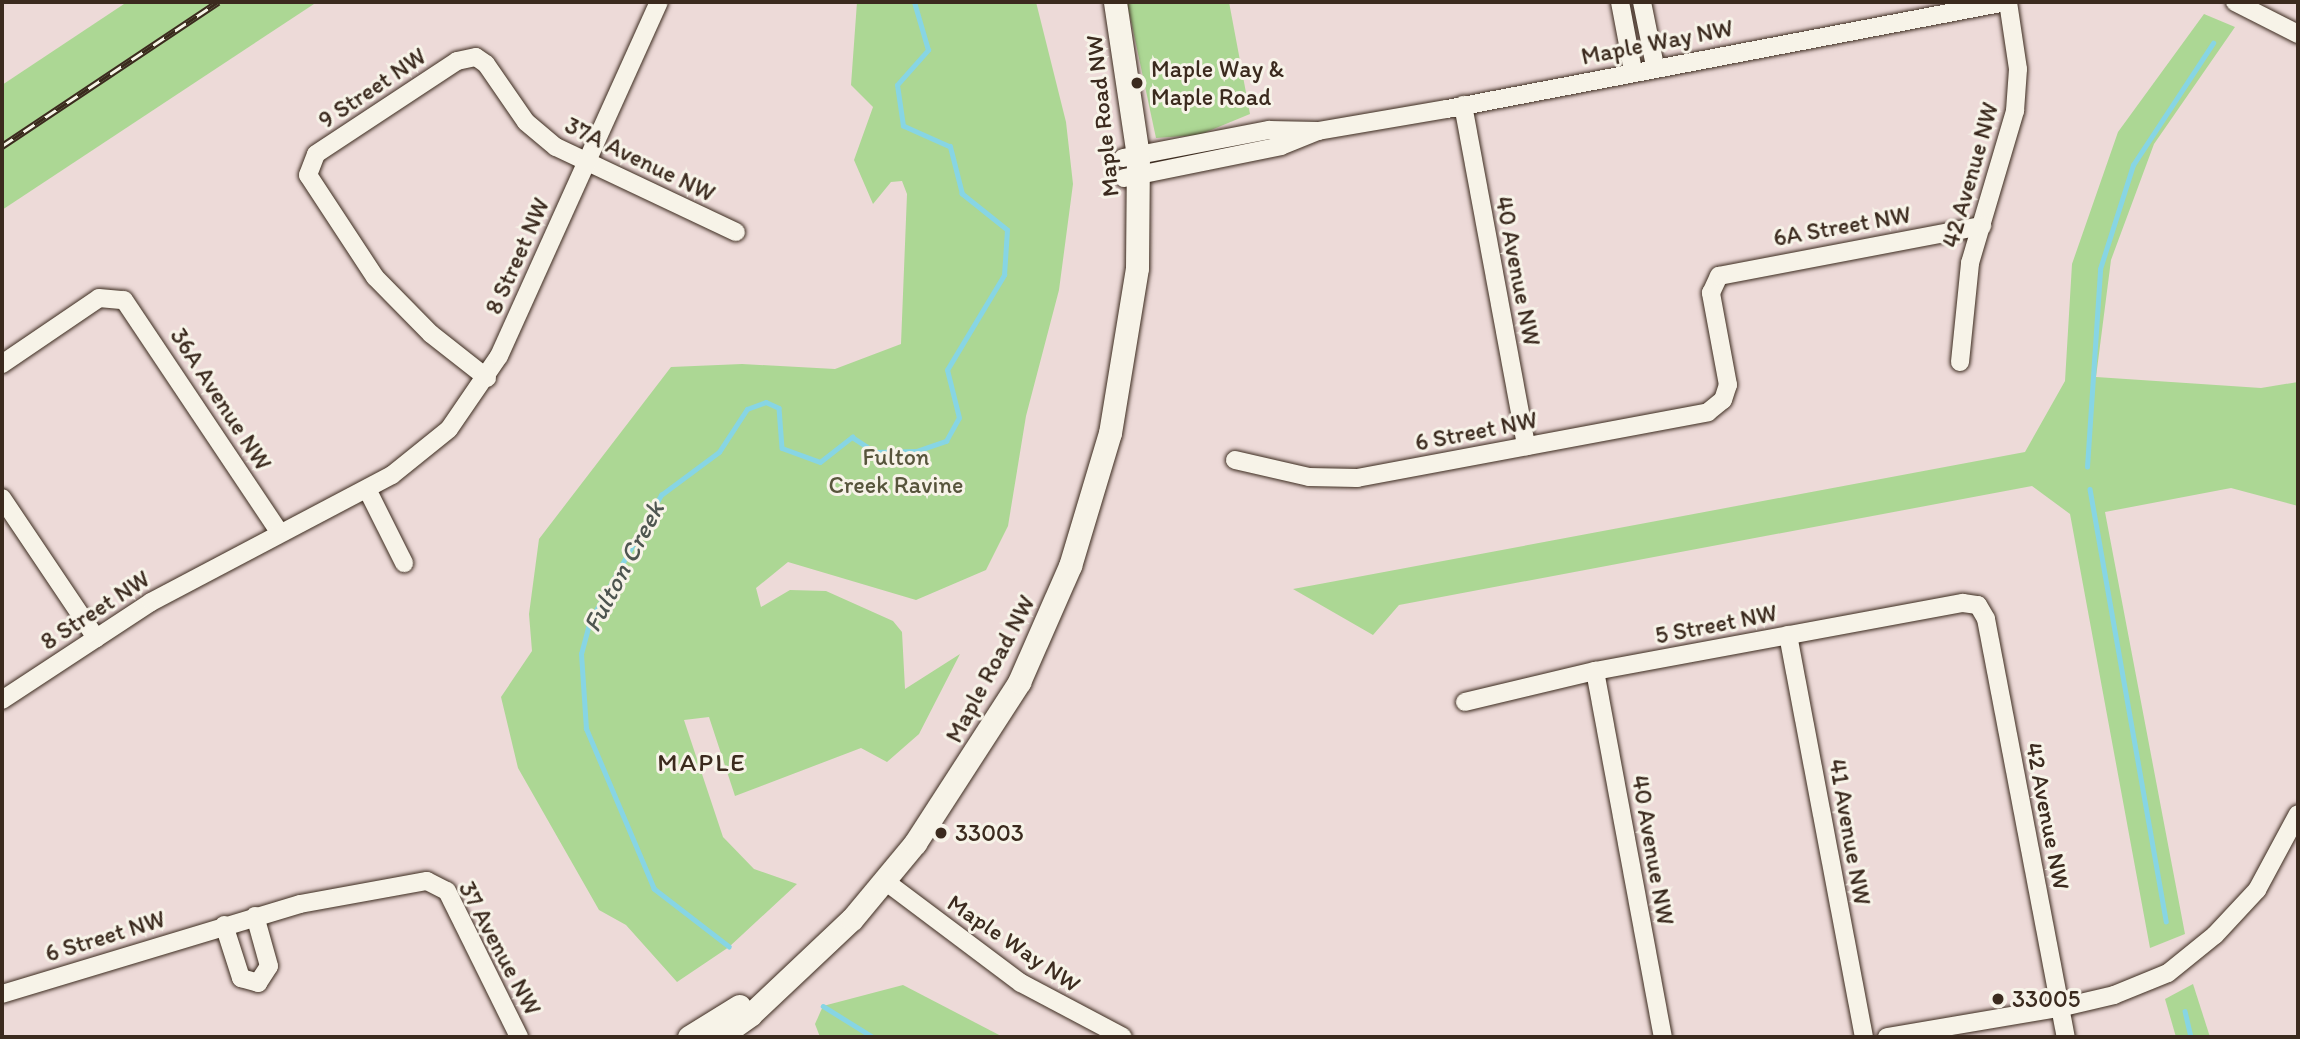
<!DOCTYPE html>
<html>
<head>
<meta charset="utf-8">
<style>
	body { margin:0 }
	#map { position:relative; width:2300px; height:1039px; overflow:hidden; background:#eddad8; font-family:Itim,sans-serif }
	div>[style] { position:absolute }
	.green>* { inset:0; background:#acd794 }
	.stream>* { height:4.5px; margin:-2.25px; padding:0 2.25px; transform-origin:2.25px; border-radius:2.25px; background:#87d5e4 }
	.roads { filter:drop-shadow(0 0 2px #3b2a1e) drop-shadow(0 0 2px #3b2a1e) }
	.minor>* { height:18px; margin:-9px; padding:0 9px; transform-origin:9px; border-radius:9px; background:#f7f3e8 }
	.tertiary>* { height:23px; margin:-11.5px; padding:0 11.5px; transform-origin:11.5px; border-radius:11.5px; background:#f7f3e8 }
	.rail>* { height:7px; margin-top:-3.5px; transform-origin:0; background:repeating-linear-gradient(90deg,#f7f3e8 0 13px,#3b2a1e 0 26px); box-sizing:border-box; border-block:2px solid #3b2a1e }
	.dots>* { width:19px; height:19px; translate:-50% -50%; box-sizing:border-box; border:4px solid #f7f3e8; border-radius:50% }
	span { translate:-50% -50%; white-space:nowrap; text-align:center; line-height:1.15; -webkit-text-stroke:6px #f7f3e8; paint-order:stroke }
	.street-label { font-size:24px; color:#3b2a1e }
	.poi-label { font-size:24px; color:#3b2a1e }
	.left { translate:0 -50%; text-align:left }
	.park-label { font-size:24px; color:#57553c }
	.water-label { font-size:26px; color:#4e5550; font-style:italic }
	.neighbourhood-label { font-size:26px; color:#3b2a1e; letter-spacing:2px }
	.frame { position:absolute; inset:0; border:4px solid #3b2a1e; pointer-events:none }
</style>
</head>
<body>
<div id="map">
	<div class="green">
		<div style="clip-path:polygon(127px 2px,317px 2px,2px 210px,2px 85px)"></div>
		<div style="clip-path:polygon(857px 2px,1036px 2px,1066px 122px,1073px 184px,1059px 290px,1026px 416px,1008px 526px,986px 570px,916px 600px,788px 562px,756px 588px,761px 607px,790px 590px,826px 591px,893px 621px,902px 632px,905px 689px,960px 654px,919px 734px,887px 762px,861px 748px,735px 796px,709px 717px,684px 720px,723px 837px,754px 869px,797px 884px,729px 947px,677px 982px,626px 925px,599px 910px,518px 768px,501px 697px,532px 651px,529px 614px,539px 539px,671px 367px,742px 364px,835px 369px,901px 344px,907px 194px,902px 181px,891px 182px,873px 204px,854px 160px,873px 107px,851px 85px)"></div>
		<div style="clip-path:polygon(1127px 2px,1229px 2px,1250px 114px,1199px 135px,1156px 138px)"></div>
		<div style="clip-path:polygon(2204px 14px,2235px 27px,2154px 144px,2111px 260px,2096px 377px,2261px 388px,2298px 382px,2298px 506px,2231px 488px,2105px 512px,2185px 934px,2150px 948px,2070px 514px,2032px 486px,1399px 605px,1373px 635px,1293px 589px,2025px 452px,2065px 381px,2072px 264px,2118px 132px)"></div>
		<div style="clip-path:polygon(2193px 984px,2210px 1037px,2176px 1037px,2165px 999px)"></div>
		<div style="clip-path:polygon(903px 985px,1003px 1037px,820px 1037px,815px 1024px,823px 1006px)"></div>
	</div>
	<div class="stream">
		<div style="left:2087px;top:467px;width:198px;rotate:-86.2deg"></div>
		<div style="left:2100px;top:269px;width:109px;rotate:-72.4deg"></div>
		<div style="left:2133px;top:165px;width:146px;rotate:-56.7deg"></div>
		<div style="left:2090px;top:489px;width:439px;rotate:80deg"></div>
		<div style="left:729px;top:947px;width:95px;rotate:-142.3deg"></div>
		<div style="left:654px;top:889px;width:174px;rotate:-113deg"></div>
		<div style="left:586px;top:729px;width:75px;rotate:-93.8deg"></div>
		<div style="left:581px;top:654px;width:34px;rotate:-75deg"></div>
		<div style="left:590px;top:621px;width:145px;rotate:-60.6deg"></div>
		<div style="left:661px;top:495px;width:72px;rotate:-36.6deg"></div>
		<div style="left:719px;top:452px;width:51px;rotate:-56.9deg"></div>
		<div style="left:747px;top:409px;width:20px;rotate:-20deg"></div>
		<div style="left:766px;top:402px;width:14px;rotate:25deg"></div>
		<div style="left:779px;top:408px;width:40px;rotate:85.7deg"></div>
		<div style="left:782px;top:448px;width:40px;rotate:20.2deg"></div>
		<div style="left:820px;top:462px;width:41px;rotate:-38deg"></div>
		<div style="left:852px;top:437px;width:27px;rotate:33deg"></div>
		<div style="left:875px;top:452px;width:42px;rotate:-1.4deg"></div>
		<div style="left:917px;top:451px;width:31px;rotate:-19deg"></div>
		<div style="left:946px;top:441px;width:26px;rotate:-61deg"></div>
		<div style="left:959px;top:418px;width:49px;rotate:-104deg"></div>
		<div style="left:947px;top:370px;width:111px;rotate:-59deg"></div>
		<div style="left:1004px;top:275px;width:45px;rotate:-86.2deg"></div>
		<div style="left:1007px;top:230px;width:58px;rotate:-141.3deg"></div>
		<div style="left:962px;top:194px;width:49px;rotate:-104.3deg"></div>
		<div style="left:950px;top:147px;width:51px;rotate:-155.9deg"></div>
		<div style="left:903px;top:126px;width:41px;rotate:-98.3deg"></div>
		<div style="left:897px;top:85px;width:47px;rotate:-48.5deg"></div>
		<div style="left:928px;top:50px;width:50px;rotate:-106.3deg"></div>
		<div style="left:823px;top:1006px;width:59px;rotate:31.8deg"></div>
		<div style="left:2185px;top:1011px;width:27px;rotate:77deg"></div>
	</div>
	<div class="roads">
		<div class="minor">
			<div style="left:1620px;top:2px;width:70px;rotate:79.3deg"></div>
			<div style="left:1642px;top:2px;width:65px;rotate:78.5deg"></div>
			<div style="left:2235px;top:2px;width:71px;rotate:26.9deg"></div>
			<div style="left:1463px;top:105px;width:347px;rotate:79.5deg"></div>
			<div style="left:1123px;top:158px;width:149px;rotate:-10.9deg"></div>
			<div style="left:1269px;top:130px;width:49px;rotate:1.2deg"></div>
			<div style="left:1318px;top:131px;width:131px;rotate:-9.7deg"></div>
			<div style="left:1447px;top:109px;width:569px;rotate:-10.84deg"></div>
			<div style="left:1124px;top:178px;width:160px;rotate:-11.5deg"></div>
			<div style="left:1281px;top:146px;width:40px;rotate:-22deg"></div>
			<div style="left:1960px;top:362px;width:100px;rotate:-84.2deg"></div>
			<div style="left:1970px;top:263px;width:159px;rotate:-73.5deg"></div>
			<div style="left:2015px;top:111px;width:42px;rotate:-85.9deg"></div>
			<div style="left:2018px;top:69px;width:68px;rotate:-98.5deg"></div>
			<div style="left:2px;top:364px;width:117px;rotate:-34.2deg"></div>
			<div style="left:99px;top:298px;width:25px;rotate:5deg"></div>
			<div style="left:124px;top:300px;width:280px;rotate:56.2deg"></div>
			<div style="left:487px;top:378px;width:71px;rotate:-141.8deg"></div>
			<div style="left:431px;top:334px;width:80px;rotate:-134.5deg"></div>
			<div style="left:375px;top:277px;width:122px;rotate:-123.3deg"></div>
			<div style="left:308px;top:175px;width:22px;rotate:-69deg"></div>
			<div style="left:316px;top:154px;width:169px;rotate:-33.4deg"></div>
			<div style="left:457px;top:61px;width:19px;rotate:-12deg"></div>
			<div style="left:476px;top:57px;width:12px;rotate:35deg"></div>
			<div style="left:486px;top:64px;width:70px;rotate:55.4deg"></div>
			<div style="left:526px;top:122px;width:39px;rotate:40deg"></div>
			<div style="left:556px;top:147px;width:199px;rotate:25.3deg"></div>
			<div style="left:1235px;top:460px;width:76px;rotate:12.9deg"></div>
			<div style="left:1309px;top:477px;width:48px;rotate:1.2deg"></div>
			<div style="left:1357px;top:478px;width:357px;rotate:-10.6deg"></div>
			<div style="left:1708px;top:412px;width:19px;rotate:-39deg"></div>
			<div style="left:1723px;top:400px;width:16px;rotate:-72deg"></div>
			<div style="left:1728px;top:385px;width:94px;rotate:-100.5deg"></div>
			<div style="left:1711px;top:293px;width:19px;rotate:-65deg"></div>
			<div style="left:1719px;top:276px;width:268px;rotate:-10.8deg"></div>
			<div style="left:367px;top:489px;width:83px;rotate:63.4deg"></div>
			<div style="left:2px;top:498px;width:169px;rotate:56.1deg"></div>
			<div style="left:1788px;top:635px;width:409px;rotate:79.3deg"></div>
			<div style="left:1595px;top:671px;width:372px;rotate:79.5deg"></div>
			<div style="left:2px;top:700px;width:178px;rotate:-33.3deg"></div>
			<div style="left:151px;top:602px;width:272px;rotate:-27.8deg"></div>
			<div style="left:392px;top:475px;width:73px;rotate:-38.9deg"></div>
			<div style="left:449px;top:429px;width:88px;rotate:-55.6deg"></div>
			<div style="left:499px;top:356px;width:388px;rotate:-65.7deg"></div>
			<div style="left:1465px;top:702px;width:134px;rotate:-13.4deg"></div>
			<div style="left:1595px;top:671px;width:374px;rotate:-10.5deg"></div>
			<div style="left:1963px;top:603px;width:15px;rotate:8deg"></div>
			<div style="left:1978px;top:605px;width:16px;rotate:60deg"></div>
			<div style="left:1986px;top:619px;width:426px;rotate:79.2deg"></div>
			<div style="left:885px;top:881px;width:170px;rotate:36.9deg"></div>
			<div style="left:1021px;top:983px;width:115px;rotate:27.9deg"></div>
			<div style="left:224px;top:925px;width:56px;rotate:72.2deg"></div>
			<div style="left:241px;top:978px;width:18px;rotate:16deg"></div>
			<div style="left:258px;top:983px;width:20px;rotate:-57deg"></div>
			<div style="left:269px;top:966px;width:52px;rotate:-105.6deg"></div>
			<div style="left:2px;top:994px;width:311px;rotate:-16.8deg"></div>
			<div style="left:300px;top:904px;width:129px;rotate:-10.3deg"></div>
			<div style="left:427px;top:881px;width:22px;rotate:27deg"></div>
			<div style="left:447px;top:891px;width:163px;rotate:63.7deg"></div>
			<div style="left:1887px;top:1037px;width:174px;rotate:-9.6deg"></div>
			<div style="left:2059px;top:1008px;width:57px;rotate:-13.3deg"></div>
			<div style="left:2114px;top:995px;width:58px;rotate:-22.2deg"></div>
			<div style="left:2168px;top:973px;width:60px;rotate:-39deg"></div>
			<div style="left:2215px;top:935px;width:62px;rotate:-47deg"></div>
			<div style="left:2257px;top:890px;width:86px;rotate:-61.7deg"></div>
		</div>
		<div class="tertiary">
			<div style="left:689px;top:1037px;width:59px;rotate:-31.8deg"></div>
			<div style="left:719px;top:1037px;width:38px;rotate:-35deg"></div>
			<div style="left:750px;top:1015px;width:140px;rotate:-43.3deg"></div>
			<div style="left:852px;top:919px;width:99px;rotate:-50.3deg"></div>
			<div style="left:915px;top:843px;width:192px;rotate:-57.1deg"></div>
			<div style="left:1019px;top:682px;width:127px;rotate:-66.3deg"></div>
			<div style="left:1070px;top:566px;width:139px;rotate:-73.3deg"></div>
			<div style="left:1110px;top:433px;width:167px;rotate:-80.7deg"></div>
			<div style="left:1137px;top:268px;width:112px;rotate:-89.5deg"></div>
			<div style="left:1138px;top:156px;width:156px;rotate:-98.5deg"></div>
		</div>
	</div>
	<div class="rail">
		<div style="left:2px;top:146px;width:260px;rotate:-33.7deg"></div>
	</div>
	<div class="dots">
		<div style="left:1137px;top:83px;background:#3b2a1e"></div>
		<div style="left:941px;top:833px;background:#3b2a1e"></div>
		<div style="left:1998px;top:999px;background:#3b2a1e"></div>
	</div>
	<div class="street-label">
		<span style="left:1657px;top:42px;rotate:-11deg">Maple Way NW</span>
		<span style="left:372px;top:88px;rotate:-34deg">9 Street NW</span>
		<span style="left:1102px;top:116px;rotate:-96deg">Maple Road NW</span>
		<span style="left:640px;top:159px;rotate:26deg">37A Avenue NW</span>
		<span style="left:1970px;top:175px;rotate:-74deg">42 Avenue NW</span>
		<span style="left:1842px;top:226px;rotate:-10deg">6A Street NW</span>
		<span style="left:517px;top:256px;rotate:-66deg">8 Street NW</span>
		<span style="left:1518px;top:271px;rotate:79deg">40 Avenue NW</span>
		<span style="left:221px;top:399px;rotate:57deg">36A Avenue NW</span>
		<span style="left:1476px;top:431px;rotate:-11deg">6 Street NW</span>
		<span style="left:95px;top:610px;rotate:-33deg">8 Street NW</span>
		<span style="left:1716px;top:624px;rotate:-11deg">5 Street NW</span>
		<span style="left:990px;top:669px;rotate:-62deg">Maple Road NW</span>
		<span style="left:2048px;top:816px;rotate:79deg">42 Avenue NW</span>
		<span style="left:1850px;top:832px;rotate:80deg">41 Avenue NW</span>
		<span style="left:1653px;top:850px;rotate:80deg">40 Avenue NW</span>
		<span style="left:105px;top:936px;rotate:-17deg">6 Street NW</span>
		<span style="left:1014px;top:943px;rotate:34deg">Maple Way NW</span>
		<span style="left:500px;top:948px;rotate:62deg">37 Avenue NW</span>
	</div>
	<div class="poi-label">
		<span class="left" style="left:1151px;top:83px">Maple Way &amp;<br>Maple Road</span>
		<span class="left" style="left:955px;top:833px">33003</span>
		<span class="left" style="left:2012px;top:999px">33005</span>
	</div>
	<div class="park-label">
		<span style="left:896px;top:471px">Fulton<br>Creek Ravine</span>
	</div>
	<div class="water-label">
		<span style="left:624px;top:567px;rotate:-62deg">Fulton Creek</span>
	</div>
	<div class="neighbourhood-label">
		<span style="left:702px;top:763px">MAPLE</span>
	</div>
	<div class="frame"></div>
</div>
</body>
</html>
